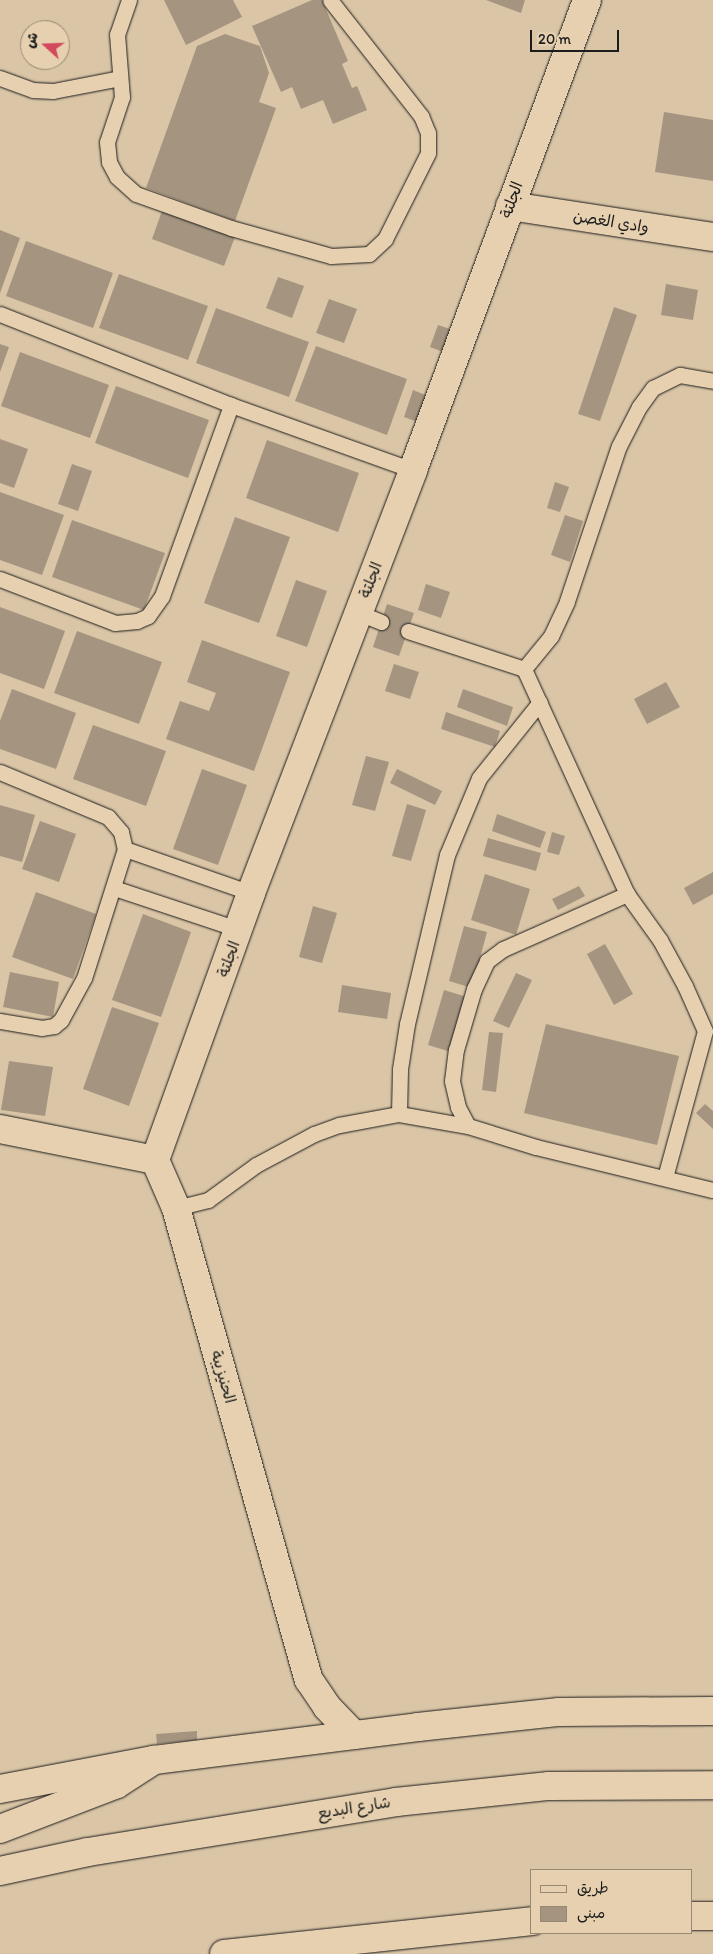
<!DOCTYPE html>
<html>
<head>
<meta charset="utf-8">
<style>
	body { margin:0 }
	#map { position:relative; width:713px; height:1954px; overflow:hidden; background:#dac5a6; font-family:Itim,"Playpen Sans Arabic",sans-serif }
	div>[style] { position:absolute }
	.building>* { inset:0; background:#a59580 }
	.roads { filter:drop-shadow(0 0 1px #1c1c1c) drop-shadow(0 0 1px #1c1c1c) }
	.lane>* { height:15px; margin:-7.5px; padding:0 7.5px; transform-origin:7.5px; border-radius:7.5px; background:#e6d0af }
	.street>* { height:28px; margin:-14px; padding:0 14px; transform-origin:14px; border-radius:14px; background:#e6d0af }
	.secondary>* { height:28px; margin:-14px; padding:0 14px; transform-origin:14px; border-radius:14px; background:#e6d0af }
	.highway>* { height:28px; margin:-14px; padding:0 14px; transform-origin:14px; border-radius:14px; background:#e6d0af }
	span { translate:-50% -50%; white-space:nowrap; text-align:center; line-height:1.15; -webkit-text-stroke:4px #e6d0af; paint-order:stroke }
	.street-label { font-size:16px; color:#1c1c1c }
	.legend { position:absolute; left:530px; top:1869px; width:162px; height:65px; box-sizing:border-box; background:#e6d0af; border:1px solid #958874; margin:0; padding:6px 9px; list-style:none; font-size:15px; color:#1c1c1c }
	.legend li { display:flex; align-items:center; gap:10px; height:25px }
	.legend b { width:25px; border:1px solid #958874 }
	.north { position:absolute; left:20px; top:20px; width:50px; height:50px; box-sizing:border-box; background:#e6d0af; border:1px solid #958874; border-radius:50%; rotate:290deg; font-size:14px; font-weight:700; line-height:20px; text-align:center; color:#1c1c1c }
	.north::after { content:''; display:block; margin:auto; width:18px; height:22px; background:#d1495b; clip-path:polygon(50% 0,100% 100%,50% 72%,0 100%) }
	.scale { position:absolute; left:530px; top:30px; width:89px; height:22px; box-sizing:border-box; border:2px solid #1c1c1c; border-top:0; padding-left:6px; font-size:15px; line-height:18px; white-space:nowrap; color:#1c1c1c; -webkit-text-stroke:4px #e6d0af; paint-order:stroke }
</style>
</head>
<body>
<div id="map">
	<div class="building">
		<div style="clip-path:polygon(164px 0,233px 0,242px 17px,186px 45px)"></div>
		<div style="clip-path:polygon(312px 0,322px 0,348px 61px,342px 64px,352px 88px,357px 86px,367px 110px,333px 124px,323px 100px,301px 109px,292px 87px,281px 92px,252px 26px)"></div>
		<div style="clip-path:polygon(486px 0,525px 0,521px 13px)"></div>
		<div style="clip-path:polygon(225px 34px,260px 46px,269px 73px,259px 102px,276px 108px,235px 221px,146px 188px,197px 46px)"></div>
		<div style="clip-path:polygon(664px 112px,713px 120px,713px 181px,655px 172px)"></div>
		<div style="clip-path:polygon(162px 211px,235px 237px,224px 266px,152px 239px)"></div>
		<div style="clip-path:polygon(0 230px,20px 238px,0 293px)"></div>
		<div style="clip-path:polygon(26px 241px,113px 273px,93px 328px,6px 296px)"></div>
		<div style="clip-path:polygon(119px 274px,208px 306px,188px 360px,99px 328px)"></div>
		<div style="clip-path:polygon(278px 277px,304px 286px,292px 318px,266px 308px)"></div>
		<div style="clip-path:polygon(666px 284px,698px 290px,693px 320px,661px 315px)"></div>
		<div style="clip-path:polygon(329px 299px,357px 309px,344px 343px,316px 333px)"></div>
		<div style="clip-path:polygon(614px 307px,637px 315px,600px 421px,578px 414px)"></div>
		<div style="clip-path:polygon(216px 308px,309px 342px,289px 397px,196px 363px)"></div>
		<div style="clip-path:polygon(438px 325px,459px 332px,451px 355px,430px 347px)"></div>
		<div style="clip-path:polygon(0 344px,9px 347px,0 372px)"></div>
		<div style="clip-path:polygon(316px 346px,407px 379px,387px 435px,295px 401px)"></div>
		<div style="clip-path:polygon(20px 352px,109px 385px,90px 438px,1px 406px)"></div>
		<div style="clip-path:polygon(116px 386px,209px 420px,188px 478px,95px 443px)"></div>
		<div style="clip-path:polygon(413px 390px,433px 398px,423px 424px,404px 417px)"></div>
		<div style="clip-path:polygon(0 439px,28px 449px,14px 488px,0 483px)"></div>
		<div style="clip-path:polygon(267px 440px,359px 473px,338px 532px,246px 498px)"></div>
		<div style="clip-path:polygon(72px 464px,92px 471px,78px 511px,58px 504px)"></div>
		<div style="clip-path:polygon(555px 482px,569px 487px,560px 512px,547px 508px)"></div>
		<div style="clip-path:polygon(0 492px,64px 515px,42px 575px,0 560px)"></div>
		<div style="clip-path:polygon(565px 515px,583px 521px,570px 562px,551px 555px)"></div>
		<div style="clip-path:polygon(235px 517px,290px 537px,259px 623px,204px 603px)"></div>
		<div style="clip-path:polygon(72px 520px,165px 553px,144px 610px,52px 577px)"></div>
		<div style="clip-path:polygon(296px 580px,327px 591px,307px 647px,276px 636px)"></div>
		<div style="clip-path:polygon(426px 584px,450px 592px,441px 618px,418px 610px)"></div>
		<div style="clip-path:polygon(387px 604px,414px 613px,399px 656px,373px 647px)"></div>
		<div style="clip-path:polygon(0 607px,65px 631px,44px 689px,0 673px)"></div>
		<div style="clip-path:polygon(77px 631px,162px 662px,139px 724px,54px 693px)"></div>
		<div style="clip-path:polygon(202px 640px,290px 672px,254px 771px,166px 739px,180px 701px,209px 711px,216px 693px,187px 682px)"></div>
		<div style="clip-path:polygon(394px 664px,419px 672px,410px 699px,385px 691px)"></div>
		<div style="clip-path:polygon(666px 682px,680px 707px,647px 724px,634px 699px)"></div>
		<div style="clip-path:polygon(12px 689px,76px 713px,56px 769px,0 749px,0 721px)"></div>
		<div style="clip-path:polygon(463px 689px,513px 707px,507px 726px,457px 707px)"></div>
		<div style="clip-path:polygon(446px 712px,500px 731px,495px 747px,441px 729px)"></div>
		<div style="clip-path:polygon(93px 725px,166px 751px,146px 806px,73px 779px)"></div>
		<div style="clip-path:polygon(366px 756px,389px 762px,375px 811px,352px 805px)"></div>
		<div style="clip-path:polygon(202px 769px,247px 785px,218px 865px,173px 849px)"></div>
		<div style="clip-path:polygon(397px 769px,442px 791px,435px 805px,390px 783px)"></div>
		<div style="clip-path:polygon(407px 804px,426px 810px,411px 861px,392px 856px)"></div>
		<div style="clip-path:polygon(0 805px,35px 815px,22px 862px,0 856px)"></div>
		<div style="clip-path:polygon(497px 814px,546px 832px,540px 848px,492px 831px)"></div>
		<div style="clip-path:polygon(40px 821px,76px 834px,59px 882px,22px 869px)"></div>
		<div style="clip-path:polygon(552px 832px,565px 836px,559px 855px,547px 852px)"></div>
		<div style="clip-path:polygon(488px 838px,541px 853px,536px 871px,483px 856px)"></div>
		<div style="clip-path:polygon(713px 872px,713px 894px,693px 905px,684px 888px)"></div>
		<div style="clip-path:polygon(485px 874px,530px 889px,516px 935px,471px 920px)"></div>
		<div style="clip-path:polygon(579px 886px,585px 896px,558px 910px,552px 899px)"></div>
		<div style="clip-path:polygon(36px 892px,96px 914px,73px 979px,12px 957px)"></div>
		<div style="clip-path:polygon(313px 906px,337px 913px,322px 963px,299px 957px)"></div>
		<div style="clip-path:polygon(143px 914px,191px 932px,161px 1017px,112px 1000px)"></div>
		<div style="clip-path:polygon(464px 926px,487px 932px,472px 988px,449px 981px)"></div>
		<div style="clip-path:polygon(605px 944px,633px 994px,614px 1005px,587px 954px)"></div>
		<div style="clip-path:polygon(10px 972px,59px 982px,53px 1017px,3px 1007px)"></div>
		<div style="clip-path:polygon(516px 973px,532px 980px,509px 1028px,493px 1021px)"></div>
		<div style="clip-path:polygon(342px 985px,391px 993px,387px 1019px,338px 1012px)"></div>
		<div style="clip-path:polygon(444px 990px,467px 997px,451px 1052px,428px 1045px)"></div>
		<div style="clip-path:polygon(112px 1007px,159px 1023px,129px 1106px,83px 1089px)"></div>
		<div style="clip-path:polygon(546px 1024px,679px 1056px,657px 1145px,524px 1113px)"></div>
		<div style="clip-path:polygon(489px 1032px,503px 1033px,496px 1092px,482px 1090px)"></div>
		<div style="clip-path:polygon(9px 1061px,53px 1067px,45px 1116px,1px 1110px)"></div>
		<div style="clip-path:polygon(705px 1104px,713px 1111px,713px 1129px,696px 1113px)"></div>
		<div style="clip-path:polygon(197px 1731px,197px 1740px,157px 1744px,156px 1734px)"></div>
	</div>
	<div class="roads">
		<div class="lane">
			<div style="left:129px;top:0;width:36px;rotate:109deg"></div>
			<div style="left:117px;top:34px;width:63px;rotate:85.5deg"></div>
			<div style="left:122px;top:97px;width:47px;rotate:108.4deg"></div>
			<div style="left:107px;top:142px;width:20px;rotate:84deg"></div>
			<div style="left:109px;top:162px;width:17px;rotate:62deg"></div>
			<div style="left:117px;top:177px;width:25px;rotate:42deg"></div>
			<div style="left:136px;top:194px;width:101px;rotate:19.7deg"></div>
			<div style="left:231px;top:228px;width:104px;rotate:15.6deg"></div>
			<div style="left:331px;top:256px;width:38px;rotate:-3deg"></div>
			<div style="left:369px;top:254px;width:22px;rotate:-43deg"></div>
			<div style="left:385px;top:239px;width:96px;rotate:-63.4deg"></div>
			<div style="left:428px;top:153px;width:20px;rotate:-90deg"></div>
			<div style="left:428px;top:133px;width:18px;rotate:-112deg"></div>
			<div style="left:421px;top:116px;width:147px;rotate:-128.1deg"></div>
			<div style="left:0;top:78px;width:35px;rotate:20deg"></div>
			<div style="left:33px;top:90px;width:20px;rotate:3deg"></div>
			<div style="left:53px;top:91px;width:68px;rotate:-11deg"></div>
			<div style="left:0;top:314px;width:248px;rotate:21.5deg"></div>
			<div style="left:231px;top:405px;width:193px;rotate:19.7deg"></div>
			<div style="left:0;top:579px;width:123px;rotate:20.9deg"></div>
			<div style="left:115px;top:623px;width:22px;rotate:-5deg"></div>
			<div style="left:137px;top:621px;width:12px;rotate:-24deg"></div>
			<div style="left:148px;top:616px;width:24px;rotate:-55deg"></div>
			<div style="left:162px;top:596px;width:203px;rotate:-70.1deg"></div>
			<div style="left:359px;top:613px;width:24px;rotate:22deg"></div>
			<div style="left:408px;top:631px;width:122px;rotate:18.1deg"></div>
			<div style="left:524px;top:669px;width:247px;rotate:65.4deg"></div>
			<div style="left:627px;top:894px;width:57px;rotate:54.3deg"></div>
			<div style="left:660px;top:940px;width:52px;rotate:61.5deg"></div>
			<div style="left:685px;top:986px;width:49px;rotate:66deg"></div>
			<div style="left:705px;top:1031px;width:151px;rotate:105.3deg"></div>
			<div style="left:524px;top:669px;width:43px;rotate:-50.7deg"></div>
			<div style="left:551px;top:636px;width:38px;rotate:-65deg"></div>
			<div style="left:567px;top:601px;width:163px;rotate:-71.5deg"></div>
			<div style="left:619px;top:446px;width:44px;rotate:-62.9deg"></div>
			<div style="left:639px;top:407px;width:24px;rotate:-54deg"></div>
			<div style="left:653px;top:388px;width:30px;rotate:-26deg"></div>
			<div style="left:680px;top:375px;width:34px;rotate:10deg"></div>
			<div style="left:0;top:772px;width:117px;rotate:22.6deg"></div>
			<div style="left:108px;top:817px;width:20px;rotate:49deg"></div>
			<div style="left:121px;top:832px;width:17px;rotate:77deg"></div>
			<div style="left:125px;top:849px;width:135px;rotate:107.6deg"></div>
			<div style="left:84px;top:978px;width:48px;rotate:118.7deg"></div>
			<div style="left:61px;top:1020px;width:9px;rotate:139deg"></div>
			<div style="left:54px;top:1026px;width:12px;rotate:171deg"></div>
			<div style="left:42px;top:1028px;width:43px;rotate:-170.5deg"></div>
			<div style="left:125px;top:849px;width:133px;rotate:19.2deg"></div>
			<div style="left:114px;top:888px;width:133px;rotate:18.4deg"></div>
			<div style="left:399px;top:1114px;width:45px;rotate:-88.7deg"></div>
			<div style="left:400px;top:1069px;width:46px;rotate:-81.2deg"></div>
			<div style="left:407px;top:1024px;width:174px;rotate:-76.7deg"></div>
			<div style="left:447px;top:855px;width:83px;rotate:-67.4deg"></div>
			<div style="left:479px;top:778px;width:97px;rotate:-51.2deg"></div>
			<div style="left:468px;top:1126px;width:21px;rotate:-118deg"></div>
			<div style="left:458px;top:1107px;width:27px;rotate:-103deg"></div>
			<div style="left:452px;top:1081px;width:31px;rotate:-83deg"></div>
			<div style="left:456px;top:1050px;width:64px;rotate:-73.6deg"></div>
			<div style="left:474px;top:989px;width:31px;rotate:-65deg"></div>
			<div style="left:487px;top:961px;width:20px;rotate:-37deg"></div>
			<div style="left:503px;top:949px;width:136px;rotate:-23.9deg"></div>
			<div style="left:176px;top:1208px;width:33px;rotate:-14deg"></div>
			<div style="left:208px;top:1200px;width:59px;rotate:-36.1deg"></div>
			<div style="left:256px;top:1165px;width:66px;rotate:-28.1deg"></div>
			<div style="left:314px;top:1134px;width:27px;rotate:-20deg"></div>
			<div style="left:339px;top:1125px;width:61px;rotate:-10.4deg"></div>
			<div style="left:399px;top:1114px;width:70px;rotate:9.9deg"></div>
			<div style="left:468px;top:1126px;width:71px;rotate:17.2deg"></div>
			<div style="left:536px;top:1147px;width:182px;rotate:13.7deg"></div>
		</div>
		<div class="street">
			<div style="left:510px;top:206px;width:205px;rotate:8.7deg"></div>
			<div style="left:0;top:1129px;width:158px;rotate:11.3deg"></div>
			<div style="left:155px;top:1160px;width:284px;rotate:-70.2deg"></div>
			<div style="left:251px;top:893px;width:453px;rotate:-69deg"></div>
			<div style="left:413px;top:470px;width:501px;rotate:-69.68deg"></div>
			<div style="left:155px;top:1160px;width:52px;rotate:66.4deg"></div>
			<div style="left:176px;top:1208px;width:490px;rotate:74.3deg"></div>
			<div style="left:309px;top:1680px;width:32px;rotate:56deg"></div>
			<div style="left:327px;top:1707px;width:39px;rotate:46deg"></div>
		</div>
		<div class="secondary">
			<div style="left:0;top:1789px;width:157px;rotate:-10.7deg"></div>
			<div style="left:154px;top:1760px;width:266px;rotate:-7.1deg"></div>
			<div style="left:418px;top:1727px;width:142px;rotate:-6.1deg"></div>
			<div style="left:559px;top:1712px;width:154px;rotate:-0.4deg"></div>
		</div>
		<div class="highway">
			<div style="left:0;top:1829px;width:125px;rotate:-21deg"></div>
			<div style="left:117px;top:1784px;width:44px;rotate:-33deg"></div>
			<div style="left:0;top:1871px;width:90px;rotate:-12.2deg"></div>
			<div style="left:88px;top:1852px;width:312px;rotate:-9.2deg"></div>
			<div style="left:396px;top:1802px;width:154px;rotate:-6deg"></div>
			<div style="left:549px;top:1786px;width:164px;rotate:-0.3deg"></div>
			<div style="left:692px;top:1916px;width:21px"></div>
			<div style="left:224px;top:1954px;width:310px;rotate:-6.1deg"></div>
		</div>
	</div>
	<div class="street-label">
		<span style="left:512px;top:200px;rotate:-70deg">الجلتة</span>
		<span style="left:611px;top:222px;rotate:9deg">وادي الغصن</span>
		<span style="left:371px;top:580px;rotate:-69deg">الجلتة</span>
		<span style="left:229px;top:959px;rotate:-70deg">الجلتة</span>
		<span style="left:223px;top:1377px;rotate:74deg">الحنيزيبة</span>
		<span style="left:354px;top:1808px;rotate:-9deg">شارع البديع</span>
	</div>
	<ul class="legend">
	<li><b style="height:6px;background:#e6d0af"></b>طريق</li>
	<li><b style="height:14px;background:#a59580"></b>مبنى</li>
	</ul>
	<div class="north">ش</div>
	<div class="scale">20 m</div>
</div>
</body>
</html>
